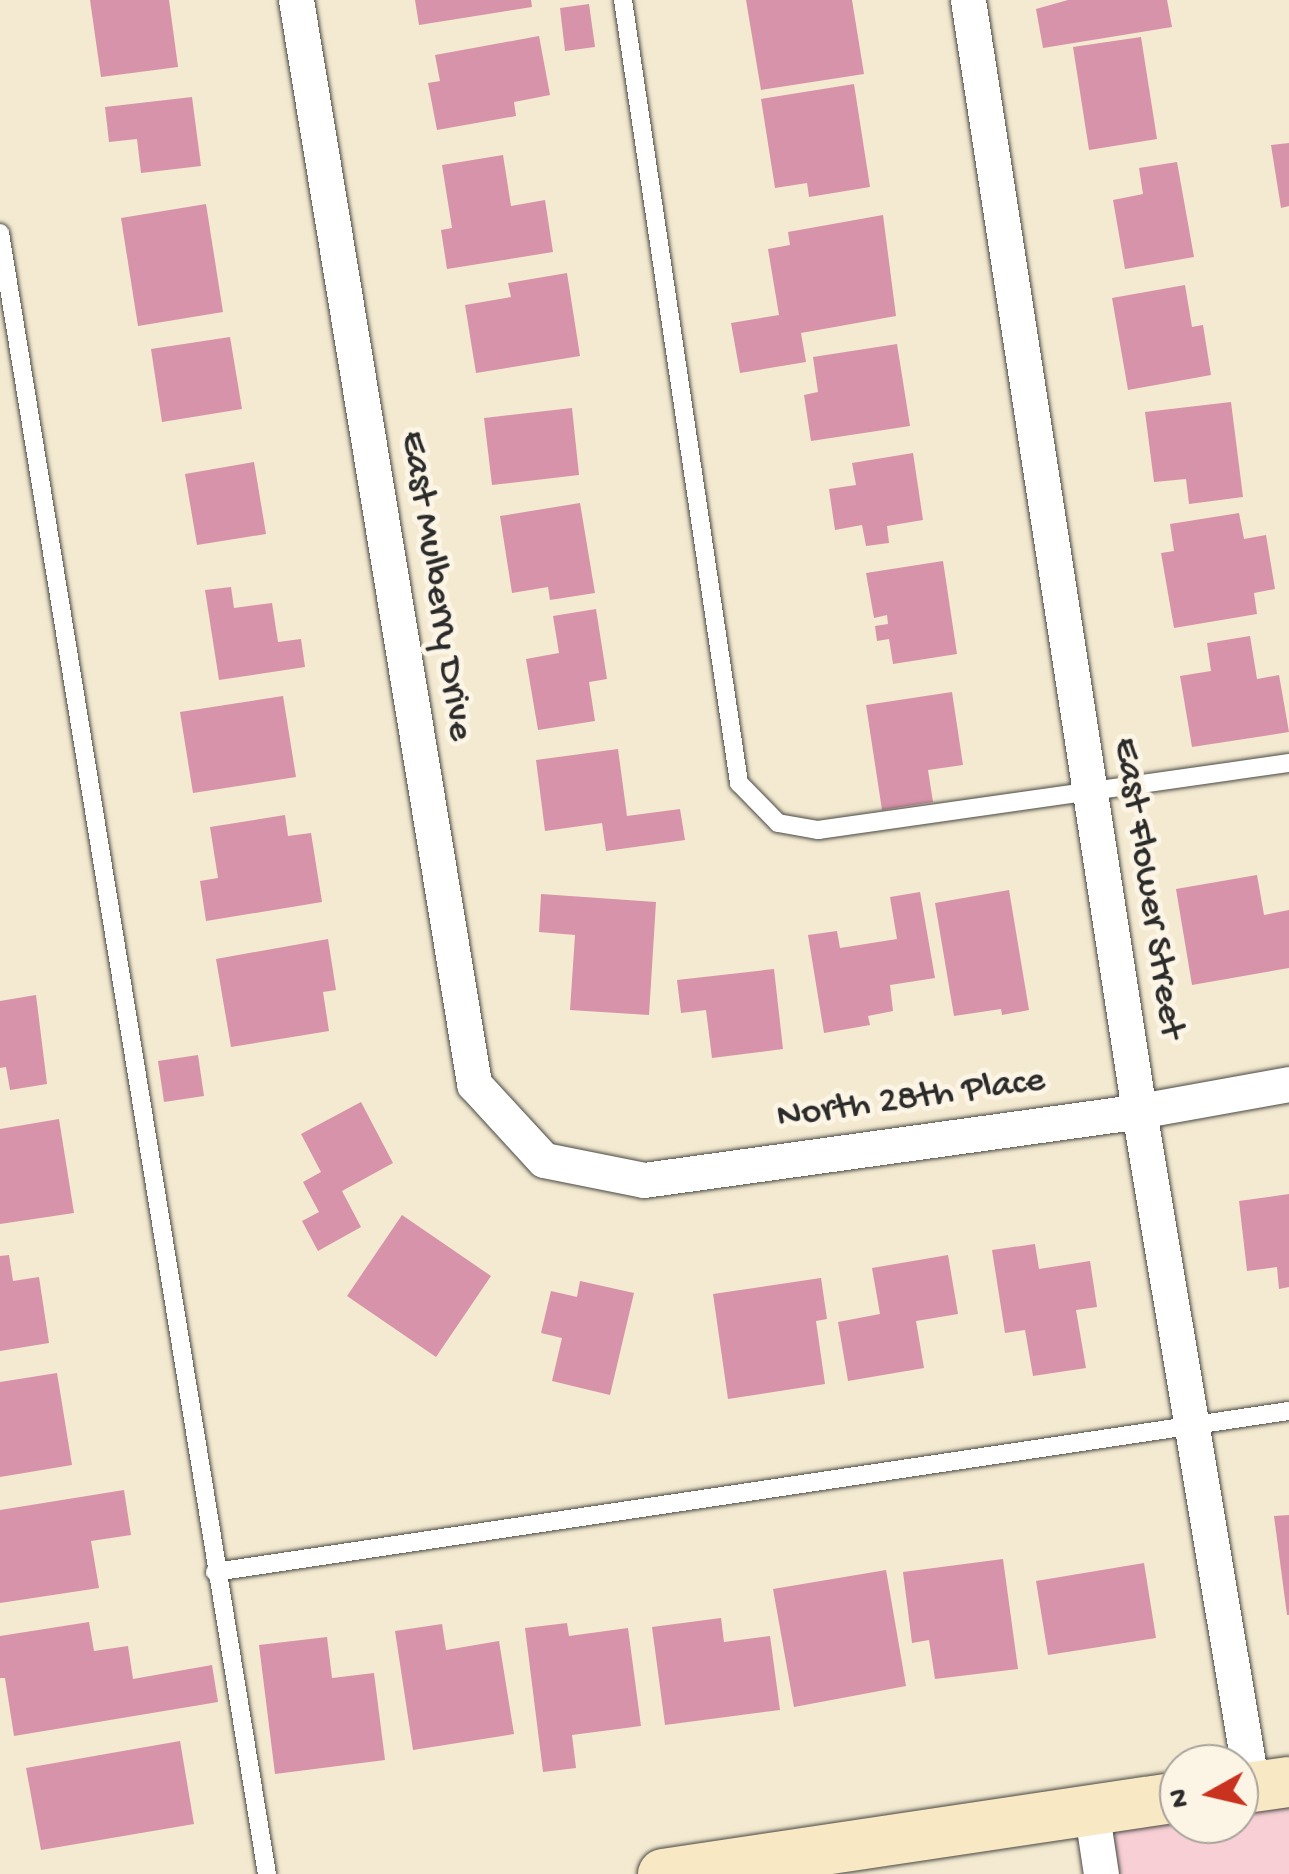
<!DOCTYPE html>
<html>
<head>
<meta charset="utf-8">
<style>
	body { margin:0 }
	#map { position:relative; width:1289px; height:1874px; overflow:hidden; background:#f4ead1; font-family:"Gochi Hand",sans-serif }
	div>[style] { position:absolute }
	.built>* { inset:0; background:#f7cfd5 }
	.building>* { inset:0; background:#d793a9 }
	.roads { filter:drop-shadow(0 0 2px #494844) drop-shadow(0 0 2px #494844) }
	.lane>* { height:18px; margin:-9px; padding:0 9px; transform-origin:9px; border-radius:9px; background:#fff }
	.street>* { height:35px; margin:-17.5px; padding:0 17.5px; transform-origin:17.5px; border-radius:17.5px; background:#fff }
	.secondary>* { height:50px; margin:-25px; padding:0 25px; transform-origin:25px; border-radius:25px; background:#f8e8c3 }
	span { translate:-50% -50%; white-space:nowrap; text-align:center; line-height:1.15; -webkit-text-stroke:10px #fcf5e5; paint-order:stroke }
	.street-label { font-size:38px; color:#2b2b2b }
	.north { position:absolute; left:1159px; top:1744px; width:100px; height:100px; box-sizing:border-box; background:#fcf5e5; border:2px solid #a8a49b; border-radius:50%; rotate:262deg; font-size:28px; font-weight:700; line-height:40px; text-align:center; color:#2b2b2b }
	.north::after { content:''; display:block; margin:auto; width:35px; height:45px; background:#c8321e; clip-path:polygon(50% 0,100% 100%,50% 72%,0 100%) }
</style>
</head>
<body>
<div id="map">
	<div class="built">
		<div style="clip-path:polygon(1289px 1782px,1289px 1874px,1101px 1874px,1091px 1808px,1179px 1797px,1179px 1824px,1239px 1824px,1239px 1789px)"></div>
	</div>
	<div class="building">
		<div style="clip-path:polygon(90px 0,169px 0,178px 67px,101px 77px)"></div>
		<div style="clip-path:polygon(415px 0,531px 0,532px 7px,419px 25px)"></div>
		<div style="clip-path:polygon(746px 0,852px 0,864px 74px,761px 90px)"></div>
		<div style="clip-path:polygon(1068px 0,1167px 0,1172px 27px,1043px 48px,1036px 9px)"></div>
		<div style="clip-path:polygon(589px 4px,595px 47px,565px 51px,560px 8px)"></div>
		<div style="clip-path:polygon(539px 36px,550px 95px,514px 102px,516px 116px,437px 130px,428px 83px,440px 81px,435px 55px)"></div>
		<div style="clip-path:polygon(1141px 37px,1157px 139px,1089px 150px,1073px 47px)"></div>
		<div style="clip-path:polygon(854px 84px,870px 187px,809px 197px,807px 183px,775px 188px,761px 99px)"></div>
		<div style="clip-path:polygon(192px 97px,201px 166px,141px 173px,137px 139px,109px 142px,105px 107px)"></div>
		<div style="clip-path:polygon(1289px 143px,1289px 206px,1281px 208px,1271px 145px)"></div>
		<div style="clip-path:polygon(503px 155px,511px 206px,545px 200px,553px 252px,447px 269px,441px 230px,452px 228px,442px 165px)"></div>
		<div style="clip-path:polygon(1177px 162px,1194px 257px,1125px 269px,1113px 200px,1143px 194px,1139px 168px)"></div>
		<div style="clip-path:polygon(206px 204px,223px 312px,138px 326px,121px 218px)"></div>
		<div style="clip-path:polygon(883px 215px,896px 316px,801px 333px,806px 362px,740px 373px,731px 323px,779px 315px,768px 249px,790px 245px,788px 232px)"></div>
		<div style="clip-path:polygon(567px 273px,580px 356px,476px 373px,465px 305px,511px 297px,508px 283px)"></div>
		<div style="clip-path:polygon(1185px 285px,1192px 327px,1203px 325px,1211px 375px,1128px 390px,1112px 298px)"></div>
		<div style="clip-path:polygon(230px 337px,242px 409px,162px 422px,151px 349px)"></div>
		<div style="clip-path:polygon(897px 344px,910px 426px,811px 441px,804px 395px,818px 392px,813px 357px)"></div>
		<div style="clip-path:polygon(1231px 402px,1243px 497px,1189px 504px,1186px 479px,1154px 482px,1145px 412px)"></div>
		<div style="clip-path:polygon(572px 408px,579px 475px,492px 485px,484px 418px)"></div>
		<div style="clip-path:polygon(913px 453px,923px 520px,887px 526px,889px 543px,866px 546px,862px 525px,835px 530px,829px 489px,856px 485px,852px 463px)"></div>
		<div style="clip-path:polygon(254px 462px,266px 534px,197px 545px,185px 474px)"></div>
		<div style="clip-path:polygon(580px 503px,595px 593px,550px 600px,548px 587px,512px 593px,500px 516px)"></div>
		<div style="clip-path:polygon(1239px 513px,1244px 539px,1266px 535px,1275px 589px,1254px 593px,1257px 614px,1174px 628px,1161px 553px,1174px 551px,1170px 524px)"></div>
		<div style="clip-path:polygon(943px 561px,957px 654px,893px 664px,889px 639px,877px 641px,875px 626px,888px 624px,887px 615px,874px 618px,866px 573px)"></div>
		<div style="clip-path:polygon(231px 587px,234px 608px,272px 603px,278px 642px,301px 639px,305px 667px,219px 680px,205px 590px)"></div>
		<div style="clip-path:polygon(596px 609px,607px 679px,589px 682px,595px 721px,538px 730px,526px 659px,559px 653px,553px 616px)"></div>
		<div style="clip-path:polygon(1250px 636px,1257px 679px,1279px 675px,1289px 732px,1192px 747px,1180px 676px,1211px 671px,1207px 643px)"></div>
		<div style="clip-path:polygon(952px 692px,963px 765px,928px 770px,933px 802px,882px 810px,866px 705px)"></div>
		<div style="clip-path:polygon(283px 696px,296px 777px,193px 793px,180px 712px)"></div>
		<div style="clip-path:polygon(618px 749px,627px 816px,680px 809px,685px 840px,606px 851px,602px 823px,545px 831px,536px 760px)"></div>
		<div style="clip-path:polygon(285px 815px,288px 836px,311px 833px,322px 902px,206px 921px,200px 881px,218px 878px,210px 827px)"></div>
		<div style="clip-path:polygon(1257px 875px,1264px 915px,1289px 910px,1289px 968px,1192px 985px,1176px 889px)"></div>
		<div style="clip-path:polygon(1009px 890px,1029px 1010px,1002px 1015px,1001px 1009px,954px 1016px,935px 903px)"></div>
		<div style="clip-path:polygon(920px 892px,935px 978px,890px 985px,893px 1011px,868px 1016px,870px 1025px,824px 1033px,808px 935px,837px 931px,840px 948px,897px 939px,890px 897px)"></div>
		<div style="clip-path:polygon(541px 894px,656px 902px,649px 1015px,570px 1010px,575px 935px,539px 932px)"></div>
		<div style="clip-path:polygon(328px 939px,336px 990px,323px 992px,329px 1031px,231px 1047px,216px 959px)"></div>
		<div style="clip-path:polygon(774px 969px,783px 1049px,712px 1058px,706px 1010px,681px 1013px,677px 980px)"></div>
		<div style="clip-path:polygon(36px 995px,47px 1084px,10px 1090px,6px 1067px,0 1068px,0 1001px)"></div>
		<div style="clip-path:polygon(198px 1055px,204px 1096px,164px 1102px,158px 1061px)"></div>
		<div style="clip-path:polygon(361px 1102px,393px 1163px,342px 1191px,361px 1227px,318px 1251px,302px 1221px,319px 1212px,303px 1182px,321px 1172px,301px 1134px)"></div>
		<div style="clip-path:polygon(59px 1119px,74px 1213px,0 1224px,0 1129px)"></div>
		<div style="clip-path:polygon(1289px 1194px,1289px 1287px,1279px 1289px,1277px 1267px,1247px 1271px,1239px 1201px)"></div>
		<div style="clip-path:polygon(402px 1215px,491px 1276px,436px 1357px,347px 1296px)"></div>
		<div style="clip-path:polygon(1035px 1244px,1039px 1269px,1090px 1261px,1097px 1307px,1076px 1310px,1086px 1368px,1033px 1376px,1025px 1330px,1005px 1333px,992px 1250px)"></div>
		<div style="clip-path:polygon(9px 1255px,13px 1281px,39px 1277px,49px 1343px,0 1351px,0 1256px)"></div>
		<div style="clip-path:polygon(948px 1255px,958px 1314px,916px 1321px,924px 1368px,848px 1381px,838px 1322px,880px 1314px,872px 1268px)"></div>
		<div style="clip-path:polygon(821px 1278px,827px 1319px,816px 1321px,825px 1384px,728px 1399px,713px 1294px)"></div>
		<div style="clip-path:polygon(580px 1281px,634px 1293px,610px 1395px,552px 1381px,562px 1338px,541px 1333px,551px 1291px,577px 1297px)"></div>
		<div style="clip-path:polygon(57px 1373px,72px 1465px,0 1477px,0 1382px)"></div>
		<div style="clip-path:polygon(124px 1490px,131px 1535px,91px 1541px,99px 1588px,0 1603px,0 1510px)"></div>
		<div style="clip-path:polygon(1289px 1515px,1289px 1615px,1287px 1615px,1274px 1516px)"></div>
		<div style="clip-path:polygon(1003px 1559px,1018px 1669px,935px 1679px,929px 1640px,912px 1643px,903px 1572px)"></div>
		<div style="clip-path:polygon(1144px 1563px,1156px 1638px,1048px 1655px,1036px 1581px)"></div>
		<div style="clip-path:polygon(886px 1570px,906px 1686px,794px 1707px,773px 1589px)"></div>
		<div style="clip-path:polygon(721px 1618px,724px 1642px,770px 1636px,780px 1710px,665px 1725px,652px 1627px)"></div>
		<div style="clip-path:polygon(89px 1622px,94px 1651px,128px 1646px,133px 1679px,212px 1665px,218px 1702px,14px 1736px,5px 1678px,0 1678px,0 1636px)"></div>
		<div style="clip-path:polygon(567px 1623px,569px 1636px,628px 1628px,641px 1726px,572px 1735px,576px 1768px,543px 1772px,525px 1628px)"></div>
		<div style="clip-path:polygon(442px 1624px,446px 1650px,499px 1641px,514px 1734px,413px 1750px,395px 1631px)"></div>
		<div style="clip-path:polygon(327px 1637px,332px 1678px,374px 1673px,385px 1760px,275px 1774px,259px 1645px)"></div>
		<div style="clip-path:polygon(180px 1741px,194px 1824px,41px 1850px,26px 1768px)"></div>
	</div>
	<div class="roads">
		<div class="lane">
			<div style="left:623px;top:0;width:792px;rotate:81.57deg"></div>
			<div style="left:739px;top:783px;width:56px;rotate:45.7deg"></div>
			<div style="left:778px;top:823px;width:41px;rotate:9.9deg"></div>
			<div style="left:818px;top:830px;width:476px;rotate:-8.1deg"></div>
			<div style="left:0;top:233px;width:1663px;rotate:80.76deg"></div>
			<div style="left:215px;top:1572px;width:1086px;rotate:-8.53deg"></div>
		</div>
		<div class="street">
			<div style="left:296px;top:0;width:1099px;rotate:80.67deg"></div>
			<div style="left:474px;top:1084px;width:103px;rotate:47.4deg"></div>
			<div style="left:544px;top:1160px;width:102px;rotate:11.3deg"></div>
			<div style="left:644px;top:1180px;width:500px;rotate:-7.9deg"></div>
			<div style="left:1139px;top:1111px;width:152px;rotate:-10.2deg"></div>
			<div style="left:968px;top:0;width:1124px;rotate:81.25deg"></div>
			<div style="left:1139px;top:1111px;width:685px;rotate:80.51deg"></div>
			<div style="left:1091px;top:1808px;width:67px;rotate:81.4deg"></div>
		</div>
		<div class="secondary">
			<div style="left:1239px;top:1789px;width:50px;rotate:-8deg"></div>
			<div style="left:663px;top:1874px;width:522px;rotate:-8.49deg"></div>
		</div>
	</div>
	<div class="street-label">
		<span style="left:435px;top:586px;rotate:81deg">East Mulberry Drive</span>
		<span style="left:1147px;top:888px;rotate:81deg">East Flower Street</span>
		<span style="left:911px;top:1100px;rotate:-8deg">North 28th Place</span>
	</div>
	<div class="north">N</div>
</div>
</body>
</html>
